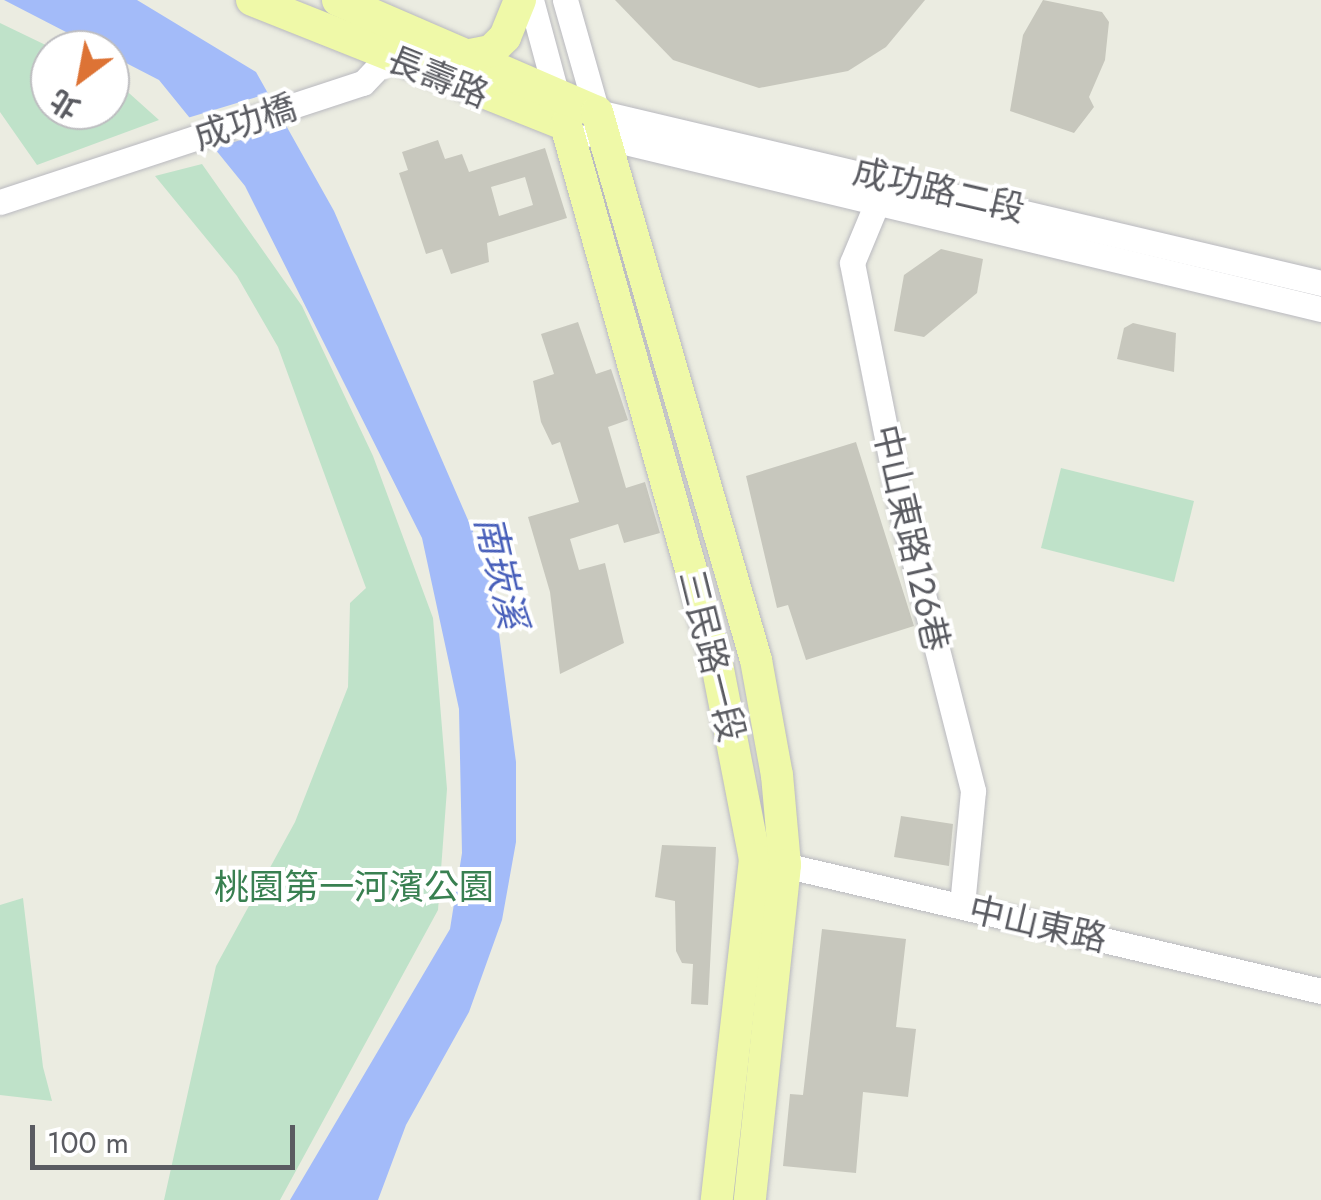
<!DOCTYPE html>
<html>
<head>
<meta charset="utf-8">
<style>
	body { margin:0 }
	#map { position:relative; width:1321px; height:1200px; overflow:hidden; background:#ebece1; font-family:Jost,"Noto Sans TC",sans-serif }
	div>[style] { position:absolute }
	.green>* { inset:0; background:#bfe2c9 }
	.water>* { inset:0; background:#a3bbf9 }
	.pier>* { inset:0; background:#ebece1 }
	.building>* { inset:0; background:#c7c7bd }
	.roads { filter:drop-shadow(0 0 2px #b9b9bf) drop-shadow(0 0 2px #b9b9bf) }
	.minor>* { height:25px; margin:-12.5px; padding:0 12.5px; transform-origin:12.5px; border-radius:12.5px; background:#fff }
	.major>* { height:32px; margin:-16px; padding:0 16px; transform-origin:16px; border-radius:16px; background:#eff9a8 }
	span { translate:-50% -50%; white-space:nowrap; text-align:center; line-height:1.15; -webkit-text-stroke:8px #fff; paint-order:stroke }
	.street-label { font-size:35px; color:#5a5b61 }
	.park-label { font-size:35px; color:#398051 }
	.water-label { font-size:38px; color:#485fba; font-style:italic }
	.north { position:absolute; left:30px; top:30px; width:100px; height:100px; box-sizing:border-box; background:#fff; border:2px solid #bdbdc0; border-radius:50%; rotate:212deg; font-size:28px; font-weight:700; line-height:40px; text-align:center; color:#5a5b61 }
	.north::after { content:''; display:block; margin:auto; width:35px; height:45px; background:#dd7335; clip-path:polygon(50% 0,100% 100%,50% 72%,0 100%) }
	.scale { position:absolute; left:30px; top:1125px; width:265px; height:45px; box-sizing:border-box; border:5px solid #5a5b61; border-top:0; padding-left:12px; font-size:30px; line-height:35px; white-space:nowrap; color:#5a5b61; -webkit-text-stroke:8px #fff; paint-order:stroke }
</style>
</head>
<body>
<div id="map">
	<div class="green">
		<div style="clip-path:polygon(0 23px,56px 50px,50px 50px,50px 110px,110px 110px,110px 76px,159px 120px,37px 165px,0 112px)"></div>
		<div style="clip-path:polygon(202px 164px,302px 306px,373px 456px,433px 618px,447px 789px,438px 910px,280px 1200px,164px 1200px,216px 966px,295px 822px,348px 687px,350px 603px,366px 588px,278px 347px,237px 276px,155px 176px)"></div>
		<div style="clip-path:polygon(1061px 468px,1194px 501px,1174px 582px,1041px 548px)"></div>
		<div style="clip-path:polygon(23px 898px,43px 1067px,52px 1101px,0 1095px,0 905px)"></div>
	</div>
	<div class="water">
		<div style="clip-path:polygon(4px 0,137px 0,256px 72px,334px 211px,491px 573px,516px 762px,516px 842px,502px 920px,469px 1012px,406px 1125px,378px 1200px,290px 1200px,450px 929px,462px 853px,459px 709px,422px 538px,245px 186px,159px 80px)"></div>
	</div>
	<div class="pier">
		<div style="clip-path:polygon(273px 92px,291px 124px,209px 150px,184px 119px)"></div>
	</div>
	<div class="building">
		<div style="clip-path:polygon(615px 0,925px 0,886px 47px,848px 71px,759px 88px,673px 60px)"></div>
		<div style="clip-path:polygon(1043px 0,1102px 12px,1109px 22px,1105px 60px,1089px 97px,1094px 107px,1074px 133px,1010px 111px,1023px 35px)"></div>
		<div style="clip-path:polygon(evenodd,438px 140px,445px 159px,462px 154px,469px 172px,545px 148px,567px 218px,487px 243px,489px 262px,451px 274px,442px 249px,426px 254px,399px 173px,408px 170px,402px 152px,438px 140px,525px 177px,533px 205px,499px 216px,491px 187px,525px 177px)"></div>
		<div style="clip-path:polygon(941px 249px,983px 259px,977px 293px,924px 337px,894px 331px,904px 275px)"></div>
		<div style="clip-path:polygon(578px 322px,596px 374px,611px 369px,628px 420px,608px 427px,626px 488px,645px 482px,660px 533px,624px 543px,618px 524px,570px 539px,579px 570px,605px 563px,624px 643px,560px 674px,550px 592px,528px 517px,579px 502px,560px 442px,552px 445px,541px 422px,533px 381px,554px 374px,541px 334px)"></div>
		<div style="clip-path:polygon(1133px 323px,1176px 333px,1174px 372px,1117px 359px,1124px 328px)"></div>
		<div style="clip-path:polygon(856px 442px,914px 626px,806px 660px,788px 605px,777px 608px,746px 476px)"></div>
		<div style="clip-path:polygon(901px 816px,953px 824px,949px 866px,894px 857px)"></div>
		<div style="clip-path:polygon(662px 845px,716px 847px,708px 1005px,691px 1004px,693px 964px,682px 963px,676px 951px,675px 901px,655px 897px)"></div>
		<div style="clip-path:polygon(822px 929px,906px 939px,896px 1027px,916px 1029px,908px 1097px,863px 1092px,856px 1173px,783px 1166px,790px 1094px,803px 1095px)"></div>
	</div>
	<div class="roads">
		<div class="minor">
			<div style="left:531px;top:0;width:108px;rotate:74.9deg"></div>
			<div style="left:565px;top:0;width:116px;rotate:74.1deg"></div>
			<div style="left:597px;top:112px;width:744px;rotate:13.29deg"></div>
			<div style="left:592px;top:134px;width:750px;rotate:13.5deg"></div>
			<div style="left:884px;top:186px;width:83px;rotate:112.6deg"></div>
			<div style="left:852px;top:263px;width:250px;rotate:78.7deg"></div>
			<div style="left:901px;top:508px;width:292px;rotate:75.7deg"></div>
			<div style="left:973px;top:791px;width:115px;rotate:95.5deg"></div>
			<div style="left:0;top:202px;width:382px;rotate:-18.2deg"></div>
			<div style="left:363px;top:83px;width:52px;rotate:-46.5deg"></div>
			<div style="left:771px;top:862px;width:565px;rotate:13.2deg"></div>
		</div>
		<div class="major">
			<div style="left:252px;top:0;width:338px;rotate:21.7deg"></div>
			<div style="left:566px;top:125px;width:555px;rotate:74.31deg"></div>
			<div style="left:716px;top:659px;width:204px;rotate:79deg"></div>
			<div style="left:755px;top:859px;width:343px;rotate:96.4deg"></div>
			<div style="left:338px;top:0;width:282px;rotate:23.4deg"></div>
			<div style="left:597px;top:112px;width:571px;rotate:73.82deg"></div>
			<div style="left:756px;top:660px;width:117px;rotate:79.7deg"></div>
			<div style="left:777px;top:775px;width:90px;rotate:84.9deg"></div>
			<div style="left:785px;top:865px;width:337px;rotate:96deg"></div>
			<div style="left:465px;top:56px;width:26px;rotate:-11deg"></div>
			<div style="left:491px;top:51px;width:20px;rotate:-45deg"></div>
			<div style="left:505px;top:37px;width:40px;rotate:-68deg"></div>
		</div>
	</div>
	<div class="street-label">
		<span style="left:438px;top:77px;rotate:22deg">長壽路</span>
		<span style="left:245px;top:122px;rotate:-18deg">成功橋</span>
		<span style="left:939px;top:190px;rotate:13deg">成功路二段</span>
		<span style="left:911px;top:538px;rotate:77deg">中山東路126巷</span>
		<span style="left:712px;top:656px;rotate:76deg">三民路一段</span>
		<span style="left:1038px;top:924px;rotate:13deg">中山東路</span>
	</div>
	<div class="park-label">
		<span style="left:354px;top:887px">桃園第一河濱公園</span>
	</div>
	<div class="water-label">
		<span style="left:501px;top:572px;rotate:77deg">南崁溪</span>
	</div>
	<div class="north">北</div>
	<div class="scale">100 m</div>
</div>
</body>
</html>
